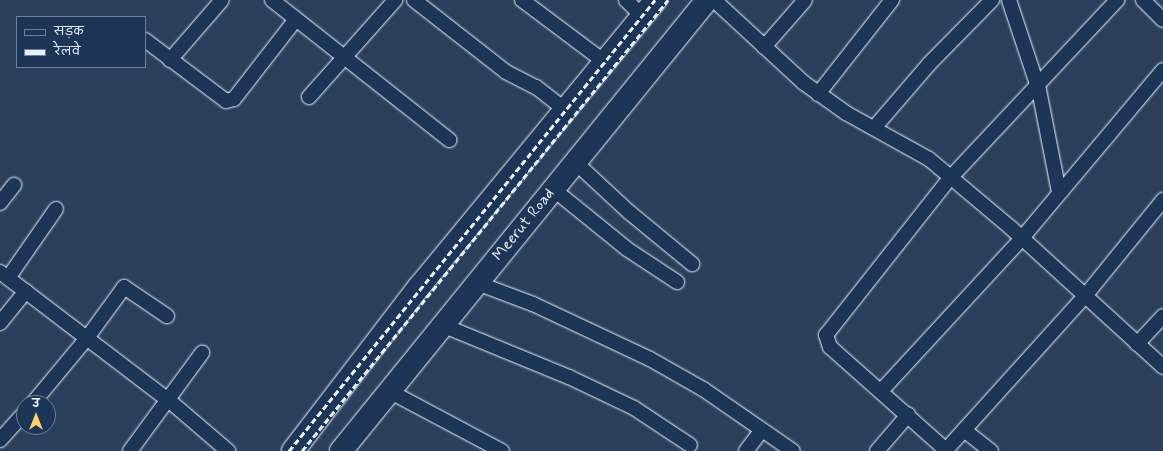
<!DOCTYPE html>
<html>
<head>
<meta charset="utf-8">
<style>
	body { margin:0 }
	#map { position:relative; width:1163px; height:451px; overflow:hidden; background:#2b3f5b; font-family:Mynerve,"Playpen Sans Deva",sans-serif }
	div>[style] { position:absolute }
	.roads { filter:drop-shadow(0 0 1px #e8f1f8) drop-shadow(0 0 1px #e8f1f8) }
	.street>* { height:14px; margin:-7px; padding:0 7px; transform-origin:7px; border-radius:7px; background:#1d3557 }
	.highway>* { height:22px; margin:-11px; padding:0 11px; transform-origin:11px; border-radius:11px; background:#1d3557 }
	.rail>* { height:3px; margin-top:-1.5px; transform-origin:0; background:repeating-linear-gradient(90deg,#e8f1f8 0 6px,transparent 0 9px) }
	span { translate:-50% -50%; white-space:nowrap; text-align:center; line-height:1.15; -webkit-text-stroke:3px #1d3557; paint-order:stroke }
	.street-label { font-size:16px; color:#e8f1f8 }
	.legend { position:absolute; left:16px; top:16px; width:130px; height:52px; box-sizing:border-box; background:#1d3557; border:1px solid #6e8097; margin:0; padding:5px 7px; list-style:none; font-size:12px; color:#e8f1f8 }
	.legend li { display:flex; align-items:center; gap:8px; height:20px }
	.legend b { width:20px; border:1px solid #6e8097 }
	.north { position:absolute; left:16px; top:395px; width:40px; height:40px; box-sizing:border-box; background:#1d3557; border:1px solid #6e8097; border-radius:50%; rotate:0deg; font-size:11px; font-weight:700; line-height:16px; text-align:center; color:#e8f1f8 }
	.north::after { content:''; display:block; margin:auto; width:14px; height:18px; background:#ffd166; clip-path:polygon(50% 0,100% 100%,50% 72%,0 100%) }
</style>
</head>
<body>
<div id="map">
	<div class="roads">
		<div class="street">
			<div style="left:272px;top:0;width:226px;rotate:38.3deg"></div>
			<div style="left:414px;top:0;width:117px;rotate:38deg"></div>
			<div style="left:506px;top:72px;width:34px;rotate:27deg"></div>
			<div style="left:536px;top:87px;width:37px;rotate:38deg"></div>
			<div style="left:522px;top:0;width:104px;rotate:36.8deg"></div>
			<div style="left:626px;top:0;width:24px;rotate:45deg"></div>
			<div style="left:714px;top:0;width:122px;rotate:42.7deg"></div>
			<div style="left:804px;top:83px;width:52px;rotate:35.5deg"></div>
			<div style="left:846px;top:113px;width:95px;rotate:29deg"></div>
			<div style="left:929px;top:159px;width:107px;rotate:40.1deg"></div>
			<div style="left:1011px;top:228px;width:206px;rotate:42.4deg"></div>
			<div style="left:1009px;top:0;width:95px;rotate:71.6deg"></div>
			<div style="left:1039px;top:90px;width:104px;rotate:78.9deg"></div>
			<div style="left:1143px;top:0;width:28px;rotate:45deg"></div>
			<div style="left:145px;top:40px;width:101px;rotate:37deg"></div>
			<div style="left:226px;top:101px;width:8px;rotate:-14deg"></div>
			<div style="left:234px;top:99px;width:101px;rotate:-52.2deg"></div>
			<div style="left:764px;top:47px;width:62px;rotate:-48.9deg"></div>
			<div style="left:170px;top:60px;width:79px;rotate:-49.1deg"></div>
			<div style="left:818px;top:94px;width:120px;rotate:-51.8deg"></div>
			<div style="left:309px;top:97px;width:130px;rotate:-48.4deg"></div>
			<div style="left:874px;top:128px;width:84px;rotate:-49.3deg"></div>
			<div style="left:929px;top:64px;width:90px;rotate:-45.5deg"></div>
			<div style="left:575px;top:162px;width:74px;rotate:42.8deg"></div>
			<div style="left:629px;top:212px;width:82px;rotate:39.5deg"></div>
			<div style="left:553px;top:189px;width:95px;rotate:39deg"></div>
			<div style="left:627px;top:249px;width:60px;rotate:33.4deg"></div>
			<div style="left:0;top:203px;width:23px;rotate:-52deg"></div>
			<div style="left:0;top:272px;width:216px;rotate:37.3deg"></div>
			<div style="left:172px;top:403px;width:74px;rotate:40.6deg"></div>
			<div style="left:8px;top:278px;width:84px;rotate:-55.2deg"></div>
			<div style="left:477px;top:283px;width:60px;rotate:20.6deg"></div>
			<div style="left:533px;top:304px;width:129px;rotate:25.2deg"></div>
			<div style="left:650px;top:359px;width:61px;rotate:29.5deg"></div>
			<div style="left:703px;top:389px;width:109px;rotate:34.6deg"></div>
			<div style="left:0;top:323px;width:41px;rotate:-50.9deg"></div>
			<div style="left:442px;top:325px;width:137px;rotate:22.3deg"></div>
			<div style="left:569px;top:377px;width:72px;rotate:25.5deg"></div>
			<div style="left:634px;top:408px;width:67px;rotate:33.5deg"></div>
			<div style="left:1137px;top:344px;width:38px;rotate:-47deg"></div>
			<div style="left:389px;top:391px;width:128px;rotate:28deg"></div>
			<div style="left:881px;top:391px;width:208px;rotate:-47.3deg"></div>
			<div style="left:1022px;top:238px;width:219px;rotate:-50deg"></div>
			<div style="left:33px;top:403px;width:85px;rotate:-50.3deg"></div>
			<div style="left:87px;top:338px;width:63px;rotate:-54deg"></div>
			<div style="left:124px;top:287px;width:52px;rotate:34deg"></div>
			<div style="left:964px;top:430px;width:34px;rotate:38deg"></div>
			<div style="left:0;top:440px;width:36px;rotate:-48deg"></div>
			<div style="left:946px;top:450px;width:155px;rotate:-138.4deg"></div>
			<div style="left:830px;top:347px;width:13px;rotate:-108deg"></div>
			<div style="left:826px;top:335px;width:201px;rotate:-51.7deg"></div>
			<div style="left:951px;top:177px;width:243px;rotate:-46.8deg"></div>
			<div style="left:130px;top:451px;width:122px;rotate:-53.7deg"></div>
			<div style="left:746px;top:451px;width:26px;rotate:-53deg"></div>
			<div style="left:877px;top:451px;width:48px;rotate:-49.3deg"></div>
			<div style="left:945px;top:451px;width:209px;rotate:-47.9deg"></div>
			<div style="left:1085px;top:296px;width:124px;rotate:-50.9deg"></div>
		</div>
		<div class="highway">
			<div style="left:293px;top:451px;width:207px;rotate:-52.5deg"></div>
			<div style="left:419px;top:287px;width:372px;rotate:-50.5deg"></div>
			<div style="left:341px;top:451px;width:581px;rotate:-50.94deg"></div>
		</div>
	</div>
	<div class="rail">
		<div style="left:289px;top:451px;width:581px;rotate:-50.94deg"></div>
		<div style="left:302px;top:451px;width:581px;rotate:-50.94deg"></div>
	</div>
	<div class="street-label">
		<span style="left:524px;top:225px;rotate:-51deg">Meerut Road</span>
	</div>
	<ul class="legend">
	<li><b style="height:5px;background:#1d3557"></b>सड़क</li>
	<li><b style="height:5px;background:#e8f1f8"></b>रेलवे</li>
	</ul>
	<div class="north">उ</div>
</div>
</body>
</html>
